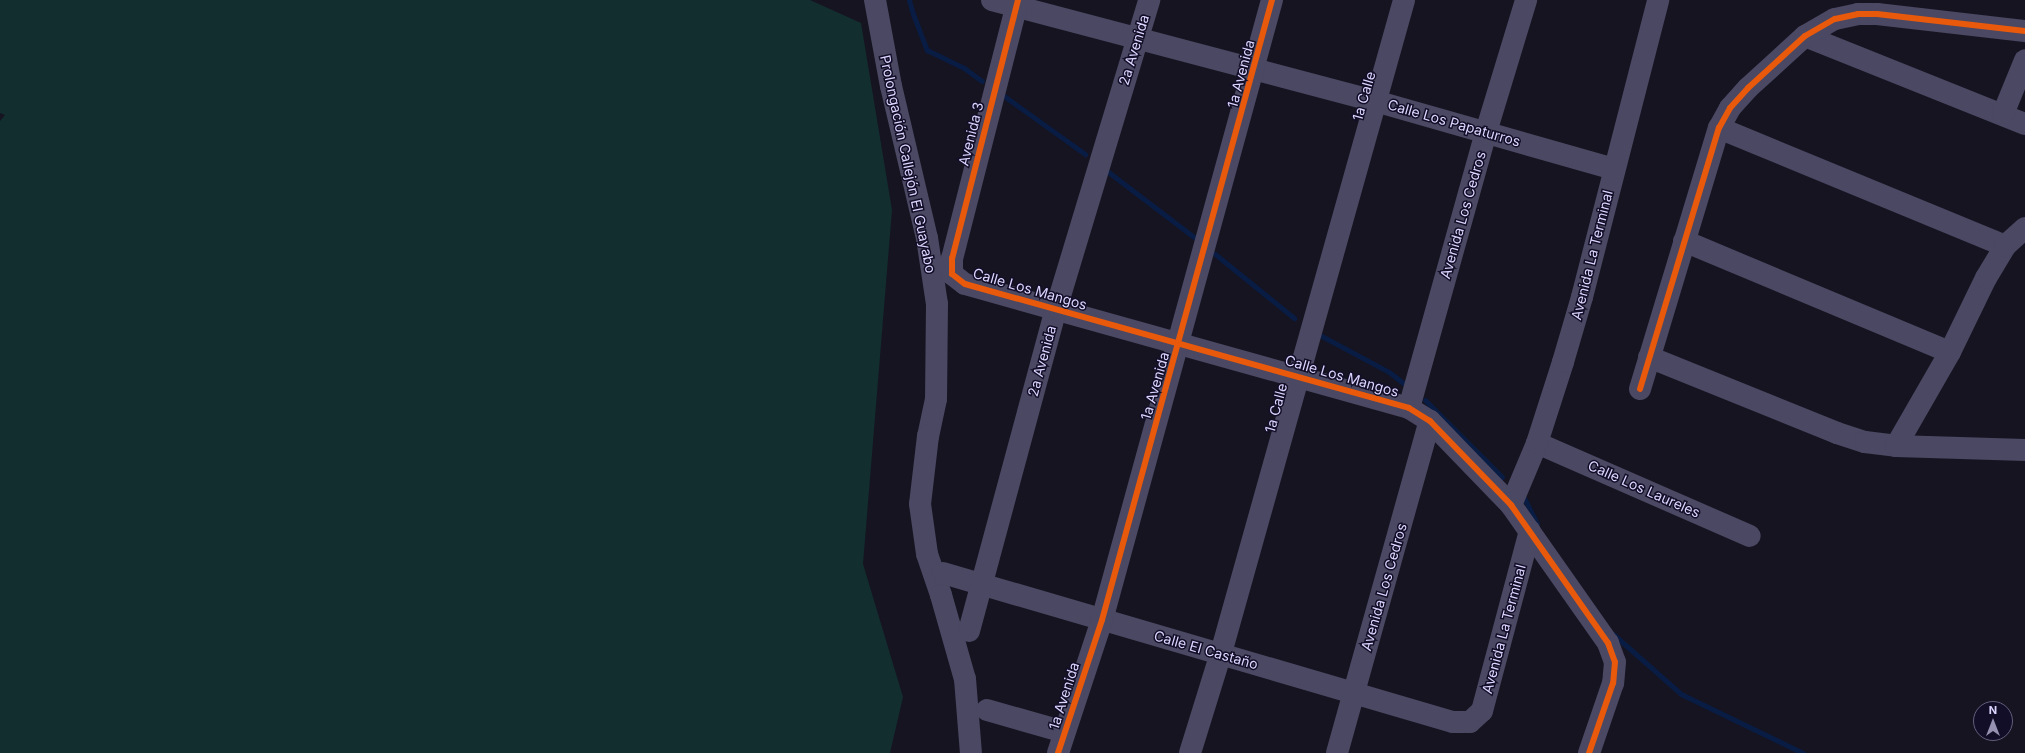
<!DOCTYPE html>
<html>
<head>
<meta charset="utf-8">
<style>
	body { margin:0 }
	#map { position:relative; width:2025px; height:753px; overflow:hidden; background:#161421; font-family:Inter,sans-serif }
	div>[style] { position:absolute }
	.green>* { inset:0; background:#122e2f }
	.stream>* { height:5px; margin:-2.5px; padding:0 2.5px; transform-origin:2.5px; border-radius:2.5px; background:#091c44 }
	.minor>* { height:22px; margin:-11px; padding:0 11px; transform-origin:11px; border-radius:11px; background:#4a4862 }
	.cycleway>* { height:6px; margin:-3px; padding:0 3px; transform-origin:3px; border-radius:3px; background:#e8590c }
	span { translate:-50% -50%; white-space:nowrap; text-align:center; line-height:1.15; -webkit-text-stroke:3px #130e27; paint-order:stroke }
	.street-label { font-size:14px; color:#dbd5ff }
	.north { position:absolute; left:1973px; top:701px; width:40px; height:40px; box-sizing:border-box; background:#130e27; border:1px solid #635e7d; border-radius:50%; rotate:0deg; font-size:11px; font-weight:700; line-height:16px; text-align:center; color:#dbd5ff }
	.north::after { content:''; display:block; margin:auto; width:14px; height:18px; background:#9691b1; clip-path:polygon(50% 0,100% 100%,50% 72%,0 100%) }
</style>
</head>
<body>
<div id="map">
	<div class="green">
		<div style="clip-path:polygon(0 0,810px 0,861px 23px,892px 210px,863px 564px,903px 697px,890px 753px,0 753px,0 121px,5px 115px,0 113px)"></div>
	</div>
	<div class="stream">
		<div style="left:909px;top:0;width:15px;rotate:74deg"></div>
		<div style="left:913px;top:14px;width:39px;rotate:69deg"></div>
		<div style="left:927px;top:50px;width:41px;rotate:25.9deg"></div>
		<div style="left:964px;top:68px;width:22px;rotate:36deg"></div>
		<div style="left:1004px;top:96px;width:100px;rotate:35.6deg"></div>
		<div style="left:1107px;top:171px;width:109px;rotate:37.2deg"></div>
		<div style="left:1215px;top:254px;width:102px;rotate:39deg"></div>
		<div style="left:1316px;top:333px;width:83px;rotate:28.1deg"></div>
		<div style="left:1389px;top:372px;width:18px;rotate:38deg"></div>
		<div style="left:1425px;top:400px;width:109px;rotate:45deg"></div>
		<div style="left:1523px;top:496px;width:31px;rotate:63deg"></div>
		<div style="left:1613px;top:634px;width:91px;rotate:41.4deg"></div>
		<div style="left:1681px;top:694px;width:136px;rotate:25.8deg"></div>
	</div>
	<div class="minor">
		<div style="left:875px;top:0;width:87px;rotate:79.5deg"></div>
		<div style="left:891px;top:86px;width:156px;rotate:76.7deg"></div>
		<div style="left:927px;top:238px;width:67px;rotate:81.4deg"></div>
		<div style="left:937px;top:304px;width:95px;rotate:90.6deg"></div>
		<div style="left:936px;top:399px;width:38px;rotate:102deg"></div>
		<div style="left:928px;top:436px;width:68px;rotate:96.7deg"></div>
		<div style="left:920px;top:504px;width:50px;rotate:82deg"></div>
		<div style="left:927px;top:554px;width:43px;rotate:71.1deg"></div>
		<div style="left:941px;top:595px;width:87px;rotate:74.1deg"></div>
		<div style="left:965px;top:679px;width:74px;rotate:85.4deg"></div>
		<div style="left:992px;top:0;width:396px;rotate:14.8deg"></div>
		<div style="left:1375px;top:101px;width:248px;rotate:15.9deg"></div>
		<div style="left:1018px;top:0;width:266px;rotate:104.3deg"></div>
		<div style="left:952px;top:258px;width:16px;rotate:90deg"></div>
		<div style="left:952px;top:274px;width:16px;rotate:38deg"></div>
		<div style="left:965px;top:284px;width:461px;rotate:15.6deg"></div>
		<div style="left:1409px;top:408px;width:25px;rotate:32deg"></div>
		<div style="left:1430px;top:421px;width:117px;rotate:46deg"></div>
		<div style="left:1511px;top:505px;width:169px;rotate:54.9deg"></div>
		<div style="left:1608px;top:643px;width:20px;rotate:70deg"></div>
		<div style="left:1615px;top:662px;width:21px;rotate:95deg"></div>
		<div style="left:1613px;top:683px;width:74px;rotate:108.9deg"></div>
		<div style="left:1805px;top:36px;width:237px;rotate:21.8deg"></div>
		<div style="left:2003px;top:114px;width:58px;rotate:-67.8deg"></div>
		<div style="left:1719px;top:128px;width:309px;rotate:22.4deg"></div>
		<div style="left:1684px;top:241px;width:288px;rotate:22.7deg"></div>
		<div style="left:1649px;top:357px;width:203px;rotate:22deg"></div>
		<div style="left:1837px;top:433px;width:29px;rotate:18deg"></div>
		<div style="left:1865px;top:442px;width:31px;rotate:7deg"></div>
		<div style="left:1896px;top:446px;width:129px;rotate:1.8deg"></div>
		<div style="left:1640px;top:389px;width:273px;rotate:-73.2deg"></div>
		<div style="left:1719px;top:128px;width:23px;rotate:-61deg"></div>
		<div style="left:1730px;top:108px;width:27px;rotate:-48deg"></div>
		<div style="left:1748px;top:88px;width:77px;rotate:-42.4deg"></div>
		<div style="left:1805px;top:36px;width:34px;rotate:-30deg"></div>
		<div style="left:1835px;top:19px;width:24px;rotate:-12deg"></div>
		<div style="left:1858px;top:14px;width:19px"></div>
		<div style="left:1877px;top:14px;width:149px;rotate:6.6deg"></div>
		<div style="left:1409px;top:408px;width:287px;rotate:-74.4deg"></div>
		<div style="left:1486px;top:132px;width:138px;rotate:-73.1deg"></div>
		<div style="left:1537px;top:443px;width:232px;rotate:23.6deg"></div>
		<div style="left:1896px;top:446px;width:108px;rotate:-60.1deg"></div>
		<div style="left:1950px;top:352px;width:82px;rotate:-64.1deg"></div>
		<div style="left:1986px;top:278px;width:37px;rotate:-59deg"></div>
		<div style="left:2005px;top:246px;width:27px;rotate:-42deg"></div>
		<div style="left:1511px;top:505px;width:67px;rotate:-67.2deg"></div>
		<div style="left:1537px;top:443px;width:85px;rotate:-72.2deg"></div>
		<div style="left:1563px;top:362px;width:68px;rotate:-73.7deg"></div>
		<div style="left:1582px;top:297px;width:307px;rotate:-75.6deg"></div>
		<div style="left:943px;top:573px;width:531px;rotate:16.29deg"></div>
		<div style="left:1453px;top:722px;width:17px"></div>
		<div style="left:1470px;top:722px;width:16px;rotate:-43deg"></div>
		<div style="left:1482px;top:711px;width:186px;rotate:-75.1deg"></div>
		<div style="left:969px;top:631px;width:334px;rotate:-74.9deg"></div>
		<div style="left:1056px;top:309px;width:323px;rotate:-73.2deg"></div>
		<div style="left:987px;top:710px;width:80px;rotate:15.9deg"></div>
		<div style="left:1058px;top:753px;width:140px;rotate:-71.7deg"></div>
		<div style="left:1102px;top:620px;width:643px;rotate:-74.67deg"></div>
		<div style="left:1190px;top:753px;width:105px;rotate:-72.8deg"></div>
		<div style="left:1221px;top:653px;width:678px;rotate:-74.34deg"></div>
		<div style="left:1337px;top:753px;width:345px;rotate:-74.4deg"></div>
	</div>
	<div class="cycleway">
		<div style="left:1018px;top:0;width:266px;rotate:104.3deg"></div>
		<div style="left:952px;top:258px;width:16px;rotate:90deg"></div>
		<div style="left:952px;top:274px;width:16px;rotate:38deg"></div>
		<div style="left:965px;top:284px;width:461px;rotate:15.6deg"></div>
		<div style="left:1409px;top:408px;width:25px;rotate:32deg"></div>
		<div style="left:1430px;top:421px;width:117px;rotate:46deg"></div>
		<div style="left:1511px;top:505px;width:169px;rotate:54.9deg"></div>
		<div style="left:1608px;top:643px;width:20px;rotate:70deg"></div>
		<div style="left:1615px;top:662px;width:21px;rotate:95deg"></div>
		<div style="left:1613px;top:683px;width:74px;rotate:108.9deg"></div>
		<div style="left:1640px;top:389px;width:273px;rotate:-73.2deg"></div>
		<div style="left:1719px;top:128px;width:23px;rotate:-61deg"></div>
		<div style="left:1730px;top:108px;width:27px;rotate:-48deg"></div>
		<div style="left:1748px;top:88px;width:77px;rotate:-42.4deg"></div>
		<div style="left:1805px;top:36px;width:34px;rotate:-30deg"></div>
		<div style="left:1835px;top:19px;width:24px;rotate:-12deg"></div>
		<div style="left:1858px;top:14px;width:19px"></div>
		<div style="left:1877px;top:14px;width:149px;rotate:6.6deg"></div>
		<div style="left:1058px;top:753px;width:140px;rotate:-71.7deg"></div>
		<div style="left:1102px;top:620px;width:643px;rotate:-74.67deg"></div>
	</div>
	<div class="street-label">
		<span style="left:1134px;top:50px;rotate:-73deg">2a Avenida</span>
		<span style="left:1241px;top:74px;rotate:-75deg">1a Avenida</span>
		<span style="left:1364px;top:96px;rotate:-74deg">1a Calle</span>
		<span style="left:1454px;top:123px;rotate:16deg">Calle Los Papaturros</span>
		<span style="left:971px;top:134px;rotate:-76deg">Avenida 3</span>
		<span style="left:908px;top:164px;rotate:78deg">Prolongación Callejón El Guayabo</span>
		<span style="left:1463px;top:215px;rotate:-74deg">Avenida Los Cedros</span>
		<span style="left:1592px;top:255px;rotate:-76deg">Avenida La Terminal</span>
		<span style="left:1030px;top:289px;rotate:16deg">Calle Los Mangos</span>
		<span style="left:1042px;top:361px;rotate:-75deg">2a Avenida</span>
		<span style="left:1342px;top:376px;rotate:16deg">Calle Los Mangos</span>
		<span style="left:1155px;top:386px;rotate:-74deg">1a Avenida</span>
		<span style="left:1276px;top:408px;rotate:-75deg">1a Calle</span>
		<span style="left:1644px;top:489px;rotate:24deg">Calle Los Laureles</span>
		<span style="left:1384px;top:587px;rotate:-74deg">Avenida Los Cedros</span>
		<span style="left:1504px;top:629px;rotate:-75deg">Avenida La Terminal</span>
		<span style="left:1206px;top:650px;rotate:16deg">Calle El Castaño</span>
		<span style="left:1064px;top:696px;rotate:-72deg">1a Avenida</span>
	</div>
	<div class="north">N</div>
</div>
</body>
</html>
